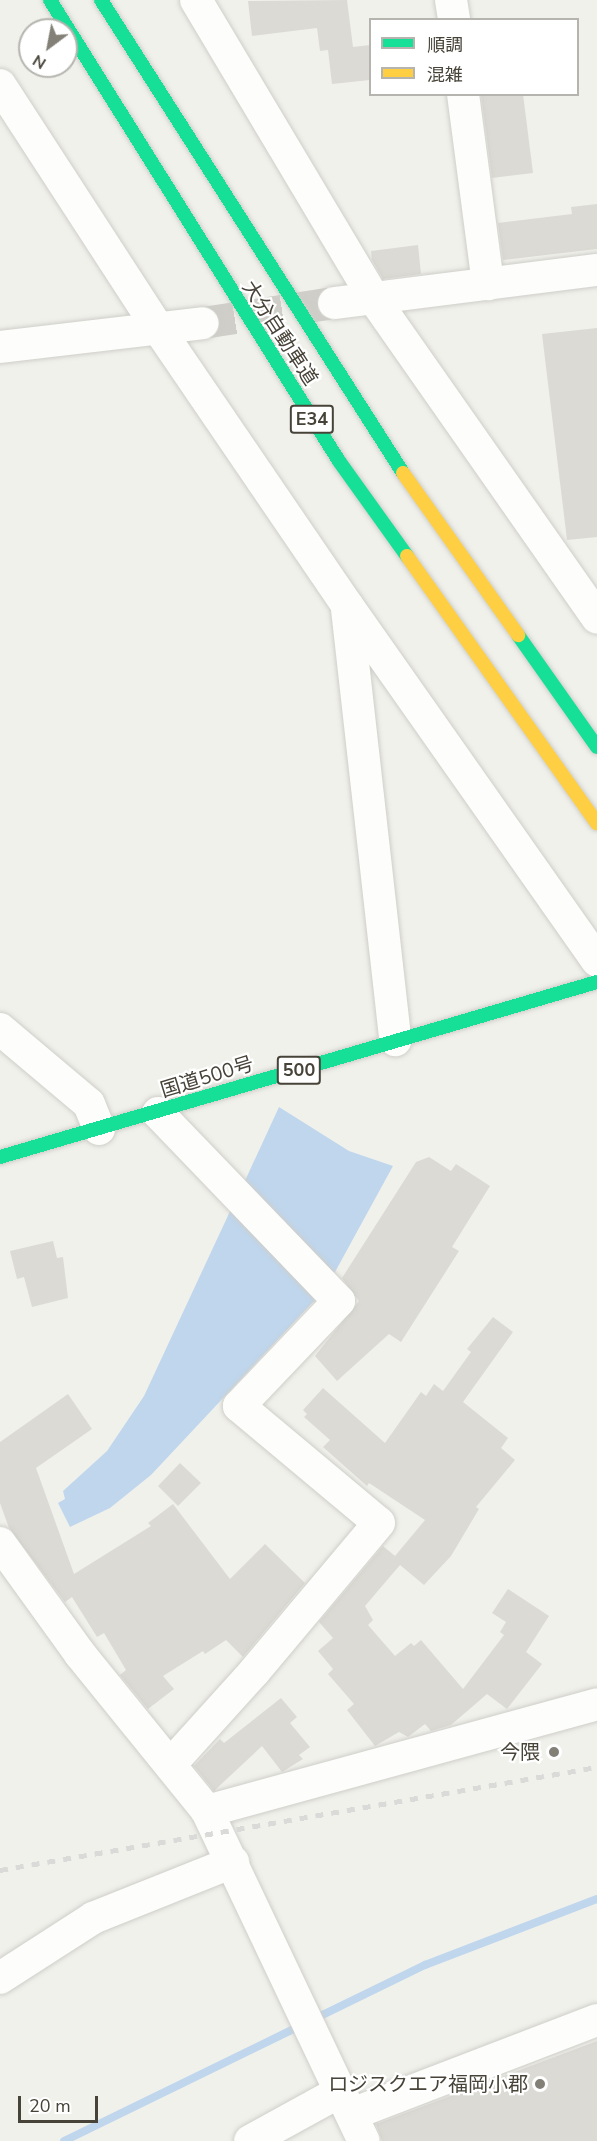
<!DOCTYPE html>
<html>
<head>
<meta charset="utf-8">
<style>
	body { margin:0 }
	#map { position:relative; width:597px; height:2141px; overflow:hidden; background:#f1f1ec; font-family:"Nunito Sans","Noto Sans JP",sans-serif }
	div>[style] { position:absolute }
	.water>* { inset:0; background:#bfd6ed }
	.stream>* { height:8px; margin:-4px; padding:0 4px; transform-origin:4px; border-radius:4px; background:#bfd6ed }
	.building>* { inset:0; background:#dbdad4 }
	.street-tunnel>* { height:32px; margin-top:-16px; transform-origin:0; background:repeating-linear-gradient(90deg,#cfcec8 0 32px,transparent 0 48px) }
	.roads { filter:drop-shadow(0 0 2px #cfcec9) drop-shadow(0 0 2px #cfcec9) }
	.street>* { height:32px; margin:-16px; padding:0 16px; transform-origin:16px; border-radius:16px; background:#fdfdfc }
	.fast>* { height:14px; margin:-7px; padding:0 7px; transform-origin:7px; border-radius:7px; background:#16e098 }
	.slow>* { height:14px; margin:-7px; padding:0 7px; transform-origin:7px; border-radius:7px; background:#ffcf43 }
	.rail>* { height:4.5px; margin-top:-2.25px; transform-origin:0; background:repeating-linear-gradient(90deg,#dadad9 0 8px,transparent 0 16px) }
	.dots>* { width:16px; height:16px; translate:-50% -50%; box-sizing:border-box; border:3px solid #fff; border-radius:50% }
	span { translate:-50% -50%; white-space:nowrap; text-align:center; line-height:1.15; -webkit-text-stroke:4.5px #fff; paint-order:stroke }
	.shield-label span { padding:2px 4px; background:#fff; border:2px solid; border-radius:4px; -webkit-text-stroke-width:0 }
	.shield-label { font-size:18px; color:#474338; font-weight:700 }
	.street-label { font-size:20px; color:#474338 }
	.poi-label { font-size:20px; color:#474338 }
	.right { translate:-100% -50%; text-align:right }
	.legend { position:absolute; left:369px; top:18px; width:210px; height:78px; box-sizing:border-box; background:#fff; border:2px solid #b5b4af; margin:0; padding:8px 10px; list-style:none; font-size:18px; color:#474338 }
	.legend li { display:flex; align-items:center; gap:12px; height:30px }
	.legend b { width:30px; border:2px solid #b5b4af }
	.north { position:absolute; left:18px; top:18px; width:60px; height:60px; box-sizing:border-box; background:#fff; border:2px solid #b5b4af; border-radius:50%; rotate:212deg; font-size:16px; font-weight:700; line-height:24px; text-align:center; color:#474338 }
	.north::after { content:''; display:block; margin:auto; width:21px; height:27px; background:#828077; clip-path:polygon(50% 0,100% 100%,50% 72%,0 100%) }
	.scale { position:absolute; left:18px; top:2096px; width:80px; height:27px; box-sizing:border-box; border:3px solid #474338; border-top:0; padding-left:8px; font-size:18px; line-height:21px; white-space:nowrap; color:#474338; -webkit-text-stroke:4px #fff; paint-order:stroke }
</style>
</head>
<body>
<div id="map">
	<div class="water">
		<div style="clip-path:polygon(279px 1107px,349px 1151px,393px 1166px,335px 1272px,329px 1275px,243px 1185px)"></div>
		<div style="clip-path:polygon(232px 1207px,315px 1300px,151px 1475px,110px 1508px,70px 1527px,58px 1503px,65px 1499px,63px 1491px,107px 1451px,144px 1396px)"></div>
	</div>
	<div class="stream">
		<div style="left:64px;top:2141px;width:402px;rotate:-26deg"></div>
		<div style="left:425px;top:1965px;width:184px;rotate:-21deg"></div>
	</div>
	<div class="building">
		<div style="clip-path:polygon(347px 0,353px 47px,370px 45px,370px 80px,332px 84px,328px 50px,320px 51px,317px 28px,252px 36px,248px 1px)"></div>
		<div style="clip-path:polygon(481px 94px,523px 94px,533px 173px,492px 178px)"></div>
		<div style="clip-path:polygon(597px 204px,597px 249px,503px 260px,498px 223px,572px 214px,571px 207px)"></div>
		<div style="clip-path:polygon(418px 245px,421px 274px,383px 279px,372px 260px,371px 251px)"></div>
		<div style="clip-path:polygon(597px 328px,597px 537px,567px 540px,542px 334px)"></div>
		<div style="clip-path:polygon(429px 1157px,451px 1171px,456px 1164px,490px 1186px,452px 1247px,459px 1251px,401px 1342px,389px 1334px,337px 1381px,315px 1356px,359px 1301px,342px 1278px,416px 1162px)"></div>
		<div style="clip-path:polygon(53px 1241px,57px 1258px,63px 1257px,68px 1298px,32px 1307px,24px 1277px,17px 1279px,10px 1251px)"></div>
		<div style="clip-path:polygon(493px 1317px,513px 1332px,463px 1402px,508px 1438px,501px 1448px,515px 1460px,476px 1507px,479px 1509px,451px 1556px,424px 1585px,400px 1565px,365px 1606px,373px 1620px,368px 1625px,395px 1656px,411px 1643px,414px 1646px,421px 1640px,463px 1689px,504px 1635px,500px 1632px,506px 1622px,492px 1613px,508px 1589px,549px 1616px,526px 1652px,542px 1664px,507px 1709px,487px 1694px,451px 1725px,431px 1731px,425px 1724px,408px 1737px,399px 1732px,375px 1746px,347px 1710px,354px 1704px,328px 1674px,333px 1669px,318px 1651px,333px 1638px,319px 1622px,383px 1546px,395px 1556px,425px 1520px,369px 1483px,367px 1486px,332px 1455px,323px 1447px,330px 1440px,304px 1417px,307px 1414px,303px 1410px,323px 1388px,385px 1443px,421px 1392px,426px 1396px,434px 1384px,443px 1391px,471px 1352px,467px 1349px)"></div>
		<div style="clip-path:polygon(68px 1394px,92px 1429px,36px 1468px,74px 1574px,151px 1526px,148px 1523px,173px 1504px,230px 1579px,265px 1544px,305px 1583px,243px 1657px,226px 1640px,205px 1654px,203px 1651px,163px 1676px,174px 1689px,148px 1709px,120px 1675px,126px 1670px,104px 1633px,97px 1637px,72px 1597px,65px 1602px,9px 1528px,0 1503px,0 1442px)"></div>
		<div style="clip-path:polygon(180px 1463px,201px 1483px,178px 1506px,158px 1486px)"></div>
		<div style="clip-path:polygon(281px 1698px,297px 1717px,290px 1723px,310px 1747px,299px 1755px,303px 1759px,282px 1772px,262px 1746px,214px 1791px,194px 1766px,220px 1739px,224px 1743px)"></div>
		<div style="clip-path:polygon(597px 2041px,597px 2141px,382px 2141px,376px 2124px)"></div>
	</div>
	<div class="street-tunnel">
		<div style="left:203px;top:323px;width:133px;rotate:-8.7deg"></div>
	</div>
	<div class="roads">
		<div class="street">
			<div style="left:196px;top:0;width:348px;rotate:59.2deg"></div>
			<div style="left:374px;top:299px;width:389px;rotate:55deg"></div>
			<div style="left:451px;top:0;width:20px;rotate:81deg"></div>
			<div style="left:0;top:85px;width:290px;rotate:57deg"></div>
			<div style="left:158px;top:328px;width:335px;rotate:55.7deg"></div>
			<div style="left:347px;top:605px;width:435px;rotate:54.9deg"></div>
			<div style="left:463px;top:94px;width:192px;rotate:82.5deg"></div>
			<div style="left:334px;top:303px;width:265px;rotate:-7.2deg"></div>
			<div style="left:0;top:347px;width:204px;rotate:-6.7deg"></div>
			<div style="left:347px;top:609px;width:434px;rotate:83.6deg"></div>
			<div style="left:0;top:1029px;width:116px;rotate:40.1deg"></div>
			<div style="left:89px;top:1104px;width:27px;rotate:68deg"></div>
			<div style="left:158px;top:1113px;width:261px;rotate:46.1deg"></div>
			<div style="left:339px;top:1301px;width:145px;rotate:133.6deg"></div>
			<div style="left:239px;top:1406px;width:182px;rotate:39.9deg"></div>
			<div style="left:379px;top:1523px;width:194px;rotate:130deg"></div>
			<div style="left:254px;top:1672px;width:125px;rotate:132.1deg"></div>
			<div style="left:0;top:1543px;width:137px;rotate:54.2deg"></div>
			<div style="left:80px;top:1654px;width:202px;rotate:51deg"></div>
			<div style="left:207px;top:1811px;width:365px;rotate:64.6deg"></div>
			<div style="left:207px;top:1811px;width:404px;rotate:-15.3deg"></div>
			<div style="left:0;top:1978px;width:111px;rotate:-32.8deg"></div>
			<div style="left:93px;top:1918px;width:151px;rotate:-21.8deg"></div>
			<div style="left:352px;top:2114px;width:262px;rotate:-21deg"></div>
			<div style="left:250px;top:2141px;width:104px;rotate:-28.8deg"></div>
		</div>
		<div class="fast">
			<div style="left:50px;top:0;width:544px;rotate:57.92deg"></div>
			<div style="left:339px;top:461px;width:117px;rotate:54.4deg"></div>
			<div style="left:101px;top:0;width:561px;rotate:57.44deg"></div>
			<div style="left:518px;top:635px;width:137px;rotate:54.8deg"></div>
			<div style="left:0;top:1157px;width:622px;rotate:-16.34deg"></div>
		</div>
		<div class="slow">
			<div style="left:403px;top:473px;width:199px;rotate:54.6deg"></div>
			<div style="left:407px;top:556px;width:328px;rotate:54.6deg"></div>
		</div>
	</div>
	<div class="rail">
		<div style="left:0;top:1870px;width:606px;rotate:-9.79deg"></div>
	</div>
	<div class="dots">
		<div style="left:554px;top:1752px;background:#828077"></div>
		<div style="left:540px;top:2084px;background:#828077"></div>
	</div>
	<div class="shield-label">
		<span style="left:312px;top:419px">E34</span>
		<span style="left:299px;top:1070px">500</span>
	</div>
	<div class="street-label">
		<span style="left:280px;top:333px;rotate:57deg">大分自動車道</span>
		<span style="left:207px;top:1077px;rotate:-17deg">国道500号</span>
	</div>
	<div class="poi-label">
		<span class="right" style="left:540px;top:1752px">今隈</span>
		<span class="right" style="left:528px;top:2084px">ロジスクエア福岡小郡</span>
	</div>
	<ul class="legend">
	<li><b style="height:8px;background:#16e098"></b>順調</li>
	<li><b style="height:8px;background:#ffcf43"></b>混雑</li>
	</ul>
	<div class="north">N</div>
	<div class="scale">20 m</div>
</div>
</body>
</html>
